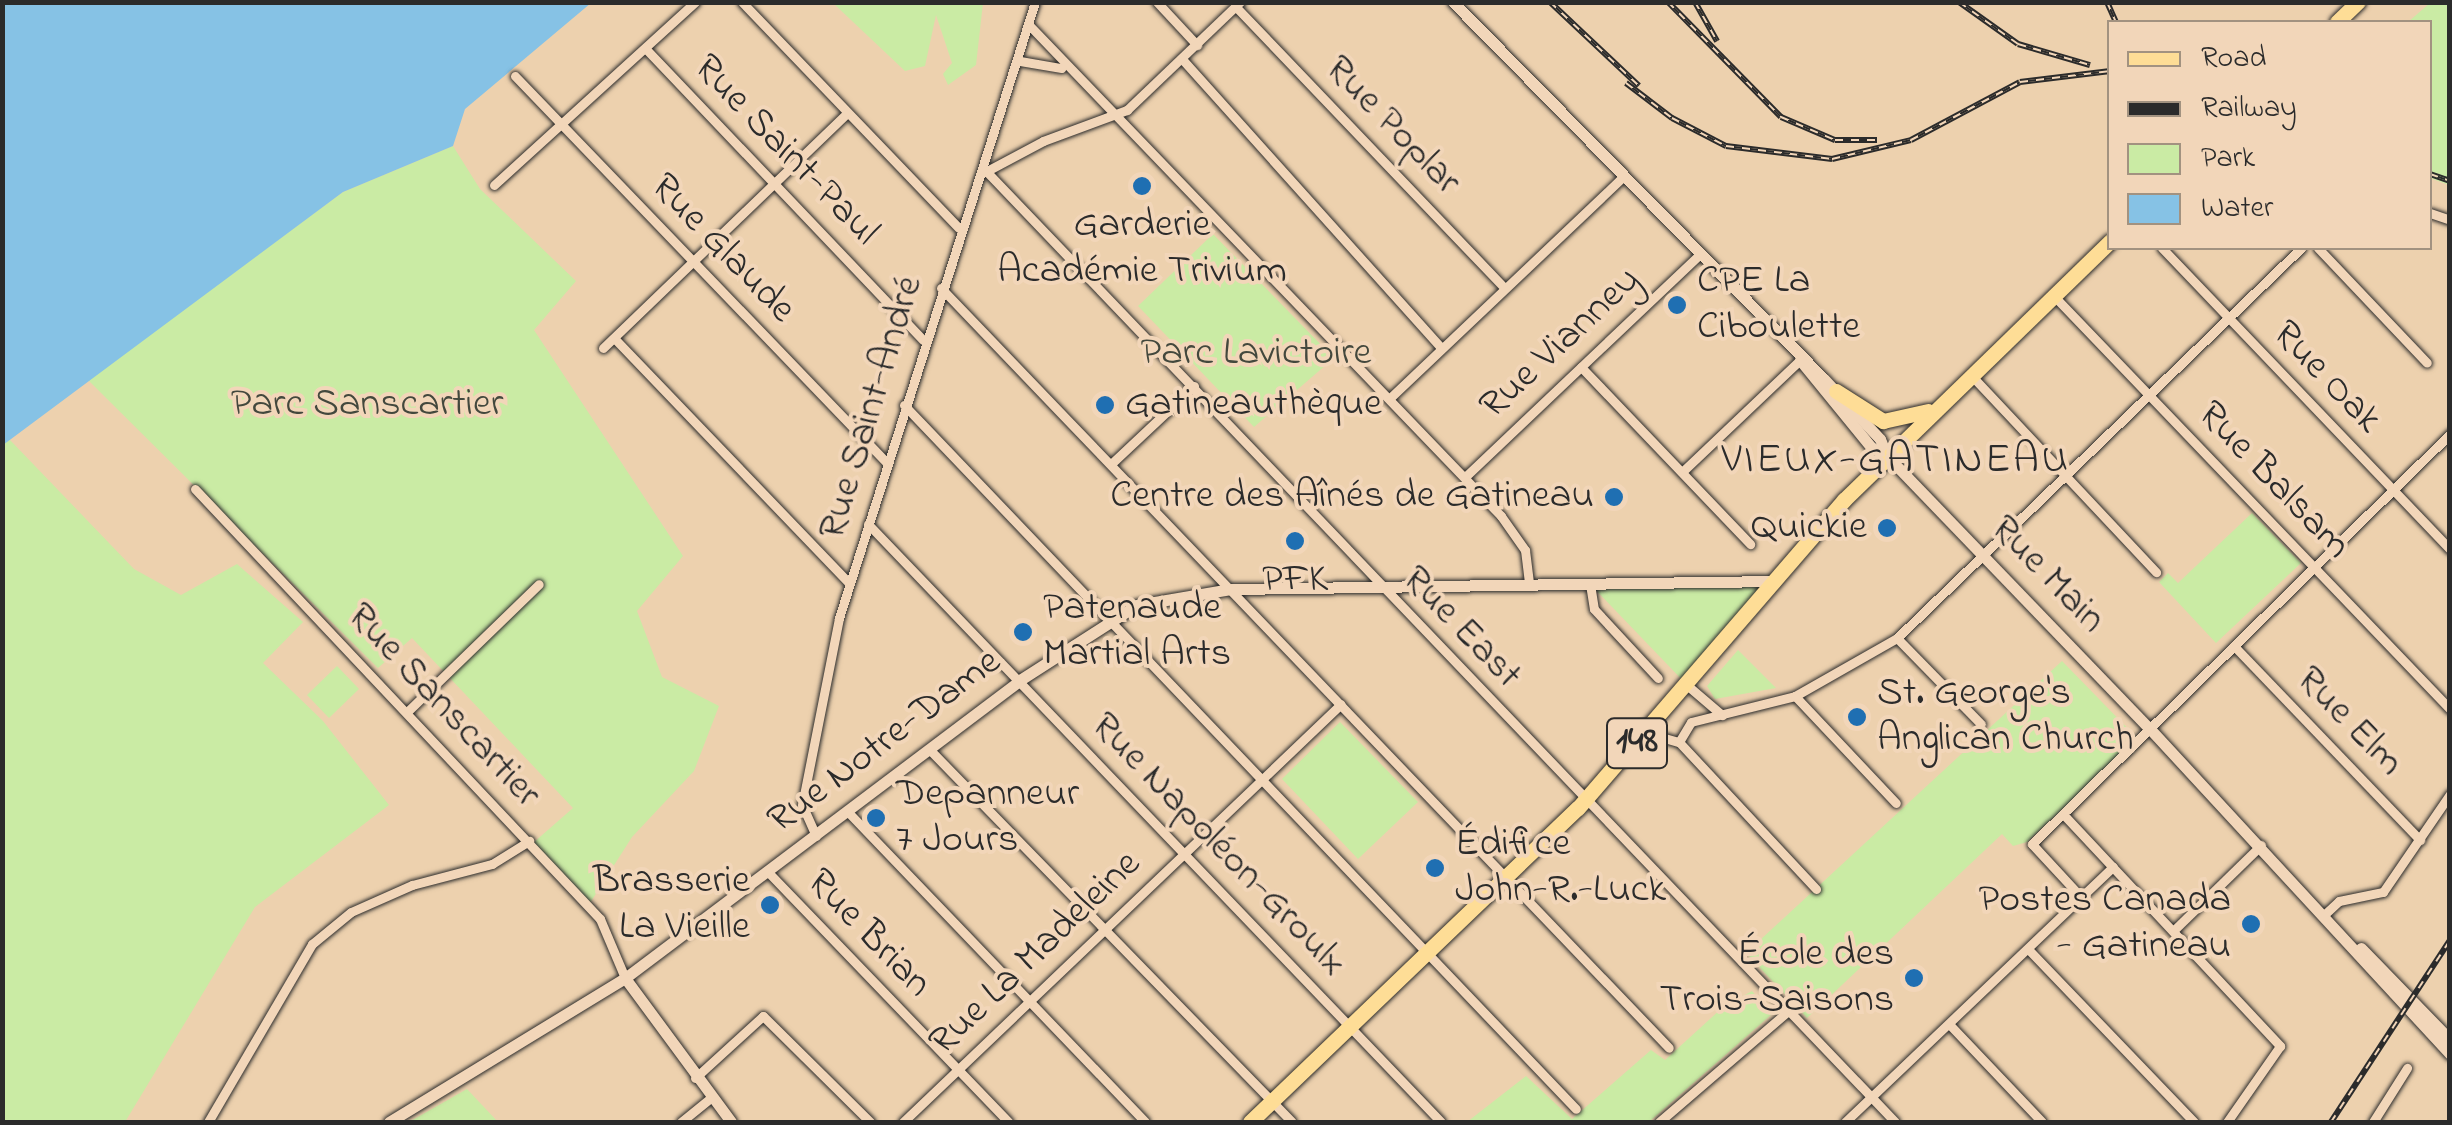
<!DOCTYPE html>
<html>
<head>
<meta charset="utf-8">
<style>
	body { margin:0 }
	#map { position:relative; width:2452px; height:1125px; overflow:hidden; background:#edd1ae; font-family:"Indie Flower",sans-serif }
	div>[style] { position:absolute }
	.green>* { inset:0; background:#caeba4 }
	.water>* { inset:0; background:#86c2e5 }
	.roads { filter:drop-shadow(0 0 2px #2b2b2b) drop-shadow(0 0 2px #2b2b2b) }
	.minor>* { height:9px; margin:-4.5px; padding:0 4.5px; transform-origin:4.5px; border-radius:4.5px; background:#f2d6b9 }
	.tertiary>* { height:11px; margin:-5.5px; padding:0 5.5px; transform-origin:5.5px; border-radius:5.5px; background:#f2d6b9 }
	.primary>* { height:15px; margin:-7.5px; padding:0 7.5px; transform-origin:7.5px; border-radius:7.5px; background:#fedd96 }
	.rail>* { height:6px; margin-top:-3px; transform-origin:0; background:repeating-linear-gradient(90deg,#f2d6b9 0 8px,#2b2b2b 0 16px); box-sizing:border-box; border-block:2px solid #2b2b2b }
	.dots>* { width:28px; height:28px; translate:-50% -50%; box-sizing:border-box; border:5px solid #f2d6b9; border-radius:50% }
	span { translate:-50% -50%; white-space:nowrap; text-align:center; line-height:1.15; -webkit-text-stroke:8px #f2d6b9; paint-order:stroke }
	.shield-label span { padding:2px 8px; background:#f2d6b9; border:2px solid; border-radius:8px; -webkit-text-stroke-width:0 }
	.shield-label { font-size:38px; color:#2b2b2b; font-weight:700 }
	.street-label { font-size:40px; color:#2b2b2b }
	.poi-label { font-size:40px; color:#2b2b2b }
	.left { translate:0 -50%; text-align:left }
	.right { translate:-100% -50%; text-align:right }
	.park-label { font-size:40px; color:#43483d }
	.neighbourhood-label { font-size:42px; color:#2b2b2b; letter-spacing:2.5px }
	.frame { position:absolute; inset:0; border:5px solid #2b2b2b; pointer-events:none }
	.legend { position:absolute; left:2107px; top:20px; width:325px; height:230px; box-sizing:border-box; background:#f2d6b9; border:2px solid #a29280; margin:0; padding:12px 18px; list-style:none; font-size:30px; color:#2b2b2b }
	.legend li { display:flex; align-items:center; gap:20px; height:50px }
	.legend b { width:50px; border:2px solid #a29280 }
</style>
</head>
<body>
<div id="map">
	<div class="green">
		<div style="clip-path:polygon(833px 3px,983px 3px,976px 65px,948px 85px,943px 74px,952px 63px,936px 15px,925px 66px,905px 71px)"></div>
		<div style="clip-path:polygon(2430px 3px,2449px 3px,2449px 185px,2430px 178px,2430px 22px,2408px 22px)"></div>
		<div style="clip-path:polygon(453px 146px,480px 189px,576px 281px,534px 330px,683px 556px,637px 611px,662px 677px,719px 706px,694px 771px,632px 837px,590px 903px,533px 843px,573px 808px,412px 638px,378px 668px,88px 380px,343px 192px)"></div>
		<div style="clip-path:polygon(1213px 234px,1334px 358px,1254px 427px,1138px 306px)"></div>
		<div style="clip-path:polygon(10px 440px,134px 569px,181px 595px,237px 564px,303px 622px,263px 663px,323px 721px,389px 805px,255px 907px,125px 1122px,3px 1122px,2px 445px)"></div>
		<div style="clip-path:polygon(2252px 513px,2301px 563px,2216px 643px,2159px 582px,2168px 573px,2178px 583px)"></div>
		<div style="clip-path:polygon(1776px 581px,1688px 686px,1590px 584px)"></div>
		<div style="clip-path:polygon(1738px 650px,1776px 688px,1715px 699px,1707px 686px)"></div>
		<div style="clip-path:polygon(2062px 661px,2138px 739px,2027px 842px,2013px 846px,2002px 834px,1807px 1018px,1746px 953px)"></div>
		<div style="clip-path:polygon(337px 666px,359px 689px,329px 718px,307px 695px)"></div>
		<div style="clip-path:polygon(1340px 722px,1418px 802px,1358px 859px,1282px 779px)"></div>
		<div style="clip-path:polygon(1752px 991px,1772px 1014px,1649px 1122px,1467px 1122px,1526px 1076px,1572px 1119px,1651px 1050px,1665px 1060px,1722px 1008px)"></div>
		<div style="clip-path:polygon(467px 1089px,498px 1122px,409px 1122px)"></div>
	</div>
	<div class="water">
		<div style="clip-path:polygon(3px 2px,591px 2px,591px 3px,465px 109px,453px 146px,343px 192px,3px 445px)"></div>
	</div>
	<div class="roads">
		<div class="minor">
			<div style="left:742px;top:2px;width:313px;rotate:46.2deg"></div>
			<div style="left:1157px;top:2px;width:59px;rotate:47.1deg"></div>
			<div style="left:1236px;top:7px;width:388px;rotate:46.3deg"></div>
			<div style="left:1030px;top:26px;width:680px;rotate:46.13deg"></div>
			<div style="left:1501px;top:516px;width:42px;rotate:54.8deg"></div>
			<div style="left:1525px;top:550px;width:33px;rotate:83deg"></div>
			<div style="left:645px;top:48px;width:403px;rotate:46.4deg"></div>
			<div style="left:1182px;top:59px;width:388px;rotate:48.1deg"></div>
			<div style="left:1020px;top:61px;width:42px;rotate:9.7deg"></div>
			<div style="left:515px;top:76px;width:537px;rotate:46.13deg"></div>
			<div style="left:985px;top:172px;width:66px;rotate:-28.1deg"></div>
			<div style="left:1043px;top:141px;width:90px;rotate:-20.3deg"></div>
			<div style="left:1127px;top:110px;width:156px;rotate:-43.7deg"></div>
			<div style="left:987px;top:172px;width:1314px;rotate:46.29deg"></div>
			<div style="left:494px;top:185px;width:272px;rotate:-42.3deg"></div>
			<div style="left:2430px;top:213px;width:21px;rotate:19deg"></div>
			<div style="left:2162px;top:248px;width:417px;rotate:46.3deg"></div>
			<div style="left:2318px;top:248px;width:158px;rotate:46.5deg"></div>
			<div style="left:941px;top:288px;width:1052px;rotate:46.23deg"></div>
			<div style="left:2053px;top:295px;width:574px;rotate:46.2deg"></div>
			<div style="left:614px;top:338px;width:339px;rotate:46.2deg"></div>
			<div style="left:603px;top:348px;width:337px;rotate:-43.9deg"></div>
			<div style="left:1581px;top:367px;width:245px;rotate:46.3deg"></div>
			<div style="left:1970px;top:374px;width:272px;rotate:46.8deg"></div>
			<div style="left:1391px;top:397px;width:318px;rotate:-43.5deg"></div>
			<div style="left:904px;top:405px;width:973px;rotate:46.33deg"></div>
			<div style="left:1111px;top:464px;width:114px;rotate:-43.2deg"></div>
			<div style="left:1682px;top:472px;width:163px;rotate:-43.5deg"></div>
			<div style="left:1465px;top:477px;width:323px;rotate:-43.5deg"></div>
			<div style="left:195px;top:489px;width:591px;rotate:46.71deg"></div>
			<div style="left:600px;top:919px;width:64px;rotate:67deg"></div>
			<div style="left:868px;top:524px;width:828px;rotate:46.22deg"></div>
			<div style="left:1590px;top:584px;width:25px;rotate:81deg"></div>
			<div style="left:1594px;top:609px;width:94px;rotate:47.2deg"></div>
			<div style="left:1897px;top:638px;width:120px;rotate:45.7deg"></div>
			<div style="left:2234px;top:646px;width:269px;rotate:46.2deg"></div>
			<div style="left:1688px;top:686px;width:45px;rotate:40.5deg"></div>
			<div style="left:1795px;top:696px;width:147px;rotate:46.7deg"></div>
			<div style="left:408px;top:711px;width:182px;rotate:-44.1deg"></div>
			<div style="left:1647px;top:733px;width:33px;rotate:16deg"></div>
			<div style="left:1679px;top:742px;width:201px;rotate:47deg"></div>
			<div style="left:1679px;top:742px;width:23px;rotate:-59deg"></div>
			<div style="left:1691px;top:722px;width:107px;rotate:-14deg"></div>
			<div style="left:1795px;top:696px;width:117px;rotate:-29.6deg"></div>
			<div style="left:1897px;top:638px;width:562px;rotate:-43.99deg"></div>
			<div style="left:929px;top:749px;width:520px;rotate:45.78deg"></div>
			<div style="left:848px;top:812px;width:429px;rotate:46.2deg"></div>
			<div style="left:2063px;top:814px;width:318px;rotate:46.9deg"></div>
			<div style="left:2280px;top:1046px;width:93px;rotate:124.9deg"></div>
			<div style="left:816px;top:836px;width:34px;rotate:-114deg"></div>
			<div style="left:802px;top:805px;width:191px;rotate:-78.8deg"></div>
			<div style="left:839px;top:618px;width:646px;rotate:-72.35deg"></div>
			<div style="left:768px;top:872px;width:347px;rotate:46.1deg"></div>
			<div style="left:2081px;top:897px;width:72px;rotate:-132.8deg"></div>
			<div style="left:2032px;top:844px;width:586px;rotate:-44.45deg"></div>
			<div style="left:2325px;top:914px;width:19px;rotate:-43deg"></div>
			<div style="left:2339px;top:901px;width:45px;rotate:-11.6deg"></div>
			<div style="left:2383px;top:892px;width:119px;rotate:-55.6deg"></div>
			<div style="left:2173px;top:931px;width:123px;rotate:-44.3deg"></div>
			<div style="left:2028px;top:949px;width:240px;rotate:46.2deg"></div>
			<div style="left:1949px;top:1024px;width:135px;rotate:46.5deg"></div>
			<div style="left:695px;top:1078px;width:92px;rotate:-42.4deg"></div>
			<div style="left:763px;top:1016px;width:151px;rotate:44.7deg"></div>
			<div style="left:208px;top:1122px;width:206px;rotate:-59.7deg"></div>
			<div style="left:312px;top:944px;width:50px;rotate:-39.4deg"></div>
			<div style="left:351px;top:912px;width:67px;rotate:-23.9deg"></div>
			<div style="left:412px;top:885px;width:83px;rotate:-14.7deg"></div>
			<div style="left:492px;top:864px;width:44px;rotate:-31.9deg"></div>
			<div style="left:681px;top:1122px;width:38px;rotate:-39deg"></div>
			<div style="left:903px;top:1122px;width:605px;rotate:-43.66deg"></div>
			<div style="left:1659px;top:1122px;width:169px;rotate:-40.7deg"></div>
			<div style="left:1845px;top:1122px;width:370px;rotate:-43.6deg"></div>
			<div style="left:2373px;top:1122px;width:64px;rotate:-57.8deg"></div>
		</div>
		<div class="tertiary">
			<div style="left:1453px;top:2px;width:529px;rotate:45.46deg"></div>
			<div style="left:1824px;top:379px;width:82px;rotate:47deg"></div>
			<div style="left:1880px;top:439px;width:18px;rotate:68deg"></div>
			<div style="left:1800px;top:360px;width:112px;rotate:50.8deg"></div>
			<div style="left:1871px;top:447px;width:18px;rotate:29deg"></div>
			<div style="left:1887px;top:456px;width:380px;rotate:46.1deg"></div>
			<div style="left:2151px;top:730px;width:441px;rotate:47.3deg"></div>
			<div style="left:2361px;top:948px;width:128px;rotate:45.9deg"></div>
			<div style="left:625px;top:978px;width:179px;rotate:53.6deg"></div>
			<div style="left:389px;top:1122px;width:276px;rotate:-31.4deg"></div>
			<div style="left:625px;top:978px;width:495px;rotate:-37deg"></div>
			<div style="left:1020px;top:680px;width:139px;rotate:-32.7deg"></div>
			<div style="left:1137px;top:605px;width:95px;rotate:-9.7deg"></div>
			<div style="left:1231px;top:589px;width:545px;rotate:-0.84deg"></div>
		</div>
		<div class="primary">
			<div style="left:2337px;top:22px;width:29px;rotate:-44deg"></div>
			<div style="left:1836px;top:391px;width:56px;rotate:32.6deg"></div>
			<div style="left:1883px;top:421px;width:46px;rotate:-12.5deg"></div>
			<div style="left:1250px;top:1122px;width:454px;rotate:-43.8deg"></div>
			<div style="left:1578px;top:808px;width:407px;rotate:-49.2deg"></div>
			<div style="left:1844px;top:500px;width:371px;rotate:-44.2deg"></div>
		</div>
	</div>
	<div class="rail">
		<div style="left:1550px;top:2px;width:122px;rotate:43.3deg"></div>
		<div style="left:1668px;top:2px;width:161px;rotate:45.5deg"></div>
		<div style="left:1781px;top:117px;width:59px;rotate:23.1deg"></div>
		<div style="left:1835px;top:140px;width:42px"></div>
		<div style="left:1695px;top:2px;width:45px;rotate:60.6deg"></div>
		<div style="left:1959px;top:2px;width:72px;rotate:35.4deg"></div>
		<div style="left:2018px;top:44px;width:75px;rotate:16.3deg"></div>
		<div style="left:2107px;top:2px;width:22px;rotate:66deg"></div>
		<div style="left:1626px;top:83px;width:58px;rotate:37.3deg"></div>
		<div style="left:1672px;top:118px;width:61px;rotate:27.4deg"></div>
		<div style="left:1726px;top:146px;width:107px;rotate:7deg"></div>
		<div style="left:1832px;top:159px;width:81px;rotate:-13.5deg"></div>
		<div style="left:1911px;top:140px;width:123px;rotate:-28deg"></div>
		<div style="left:2020px;top:82px;width:91px;rotate:-7deg"></div>
		<div style="left:2430px;top:174px;width:21px;rotate:19deg"></div>
		<div style="left:2331px;top:1122px;width:217px;rotate:-56.8deg"></div>
	</div>
	<div class="dots">
		<div style="left:1142px;top:186px;background:#1f6fb2"></div>
		<div style="left:1677px;top:305px;background:#1f6fb2"></div>
		<div style="left:1105px;top:405px;background:#1f6fb2"></div>
		<div style="left:1614px;top:497px;background:#1f6fb2"></div>
		<div style="left:1887px;top:528px;background:#1f6fb2"></div>
		<div style="left:1295px;top:541px;background:#1f6fb2"></div>
		<div style="left:1023px;top:632px;background:#1f6fb2"></div>
		<div style="left:1857px;top:717px;background:#1f6fb2"></div>
		<div style="left:876px;top:818px;background:#1f6fb2"></div>
		<div style="left:1435px;top:868px;background:#1f6fb2"></div>
		<div style="left:770px;top:905px;background:#1f6fb2"></div>
		<div style="left:2251px;top:924px;background:#1f6fb2"></div>
		<div style="left:1914px;top:978px;background:#1f6fb2"></div>
	</div>
	<div class="shield-label">
		<span style="left:1637px;top:743px">148</span>
	</div>
	<div class="street-label">
		<span style="left:1392px;top:126px;rotate:46deg">Rue Poplar</span>
		<span style="left:785px;top:151px;rotate:46deg">Rue Saint-Paul</span>
		<span style="left:722px;top:249px;rotate:46deg">Rue Glaude</span>
		<span style="left:1561px;top:344px;rotate:-43deg">Rue Vianney</span>
		<span style="left:2326px;top:378px;rotate:46deg">Rue Oak</span>
		<span style="left:872px;top:408px;rotate:-73deg">Rue Saint-André</span>
		<span style="left:2273px;top:481px;rotate:46deg">Rue Balsam</span>
		<span style="left:2047px;top:575px;rotate:46deg">Rue Main</span>
		<span style="left:1461px;top:628px;rotate:46deg">Rue East</span>
		<span style="left:443px;top:706px;rotate:47deg">Rue Sanscartier</span>
		<span style="left:2349px;top:722px;rotate:46deg">Rue Elm</span>
		<span style="left:885px;top:742px;rotate:-37deg">Rue Notre-Dame</span>
		<span style="left:1218px;top:845px;rotate:46deg">Rue Napoléon-Groulx</span>
		<span style="left:868px;top:934px;rotate:46deg">Rue Brian</span>
		<span style="left:1036px;top:954px;rotate:-44deg">Rue La Madeleine</span>
	</div>
	<div class="poi-label">
		<span style="left:1142px;top:249px">Garderie<br>Académie Trivium</span>
		<span class="left" style="left:1697px;top:305px">CPE La<br>Ciboulette</span>
		<span class="left" style="left:1125px;top:405px">Gatineauthèque</span>
		<span class="right" style="left:1594px;top:497px">Centre des Aînés de Gatineau</span>
		<span class="right" style="left:1867px;top:528px">Quickie</span>
		<span style="left:1295px;top:581px">PFK</span>
		<span class="left" style="left:1043px;top:632px">Patenaude<br>Martial Arts</span>
		<span class="left" style="left:1877px;top:717px">St. George's<br>Anglican Church</span>
		<span class="left" style="left:896px;top:818px">Depanneur<br>7 Jours</span>
		<span class="left" style="left:1455px;top:868px">Édifice<br>John-R.-Luck</span>
		<span class="right" style="left:750px;top:905px">Brasserie<br>La Vieille</span>
		<span class="right" style="left:2231px;top:924px">Postes Canada<br>- Gatineau</span>
		<span class="right" style="left:1894px;top:978px">École des<br>Trois-Saisons</span>
	</div>
	<div class="park-label">
		<span style="left:1256px;top:354px">Parc Lavictoire</span>
		<span style="left:367px;top:405px">Parc Sanscartier</span>
	</div>
	<div class="neighbourhood-label">
		<span style="left:1896px;top:461px">VIEUX-GATINEAU</span>
	</div>
	<div class="frame"></div>
	<ul class="legend">
	<li><b style="height:12px;background:#fedd96"></b>Road</li>
	<li><b style="height:12px;background:#2b2b2b"></b>Railway</li>
	<li><b style="height:28px;background:#caeba4"></b>Park</li>
	<li><b style="height:28px;background:#86c2e5"></b>Water</li>
	</ul>
</div>
</body>
</html>
